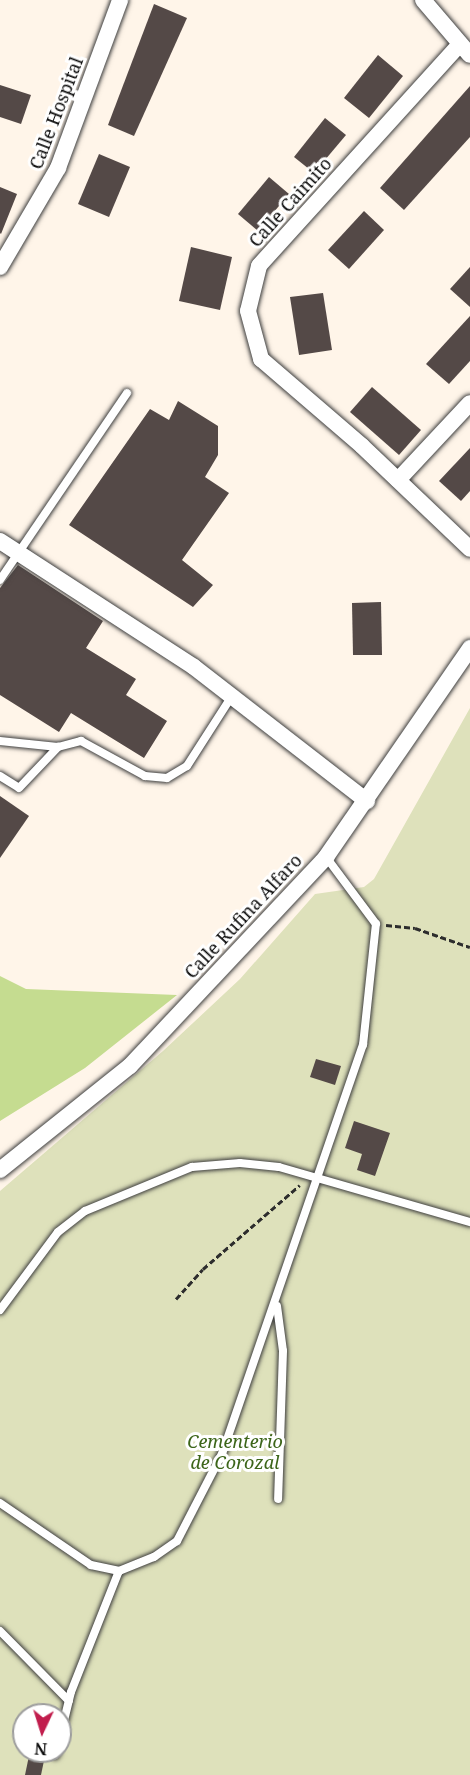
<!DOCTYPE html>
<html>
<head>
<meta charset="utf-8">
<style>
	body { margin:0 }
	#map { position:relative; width:470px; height:1775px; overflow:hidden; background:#fff5e9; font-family:"Noto Serif",serif }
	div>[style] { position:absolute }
	.forest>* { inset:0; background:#c5dc90 }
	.cemetery>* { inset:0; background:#dee1bb }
	.building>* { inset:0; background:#544947 }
	.path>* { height:3px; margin-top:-1.5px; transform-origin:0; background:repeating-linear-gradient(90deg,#2d2d2d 0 6px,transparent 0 9px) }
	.roads { filter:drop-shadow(0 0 2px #3e3e3e) drop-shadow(0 0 2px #3e3e3e) }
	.lane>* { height:8px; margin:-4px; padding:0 4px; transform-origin:4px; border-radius:4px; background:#fff }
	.street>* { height:16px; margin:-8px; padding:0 8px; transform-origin:8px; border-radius:8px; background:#fff }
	span { translate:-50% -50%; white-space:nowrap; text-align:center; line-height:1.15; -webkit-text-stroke:6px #fff; paint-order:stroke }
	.street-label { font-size:18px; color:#0b0b0b }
	.park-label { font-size:18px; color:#3c6519; font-style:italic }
	.north { position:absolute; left:12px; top:1703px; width:60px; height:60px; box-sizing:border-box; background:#fff; border:2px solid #9d9d9d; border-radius:50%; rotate:184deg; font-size:16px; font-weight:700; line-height:24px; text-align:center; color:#0b0b0b }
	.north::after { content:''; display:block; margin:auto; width:21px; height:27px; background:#c11d4d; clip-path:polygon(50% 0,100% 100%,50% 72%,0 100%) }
</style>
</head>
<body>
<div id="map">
	<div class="forest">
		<div style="clip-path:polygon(0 976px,26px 989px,177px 995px,85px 1068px,0 1121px)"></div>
	</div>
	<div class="cemetery">
		<div style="clip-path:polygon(evenodd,470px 708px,470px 1775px,0 1775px,0 1191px,163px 1051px,240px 979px,315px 894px,364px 887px,374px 879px,470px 708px,24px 1715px,60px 1715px,60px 1751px,24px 1751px,24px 1715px)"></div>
	</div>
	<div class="building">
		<div style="clip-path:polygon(154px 4px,187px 18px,134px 136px,108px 125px)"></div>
		<div style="clip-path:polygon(378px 55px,403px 76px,369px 118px,344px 98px)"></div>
		<div style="clip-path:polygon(0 85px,31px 95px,21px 124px,0 117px)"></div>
		<div style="clip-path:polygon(470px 86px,470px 137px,404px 210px,380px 188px)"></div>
		<div style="clip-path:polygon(325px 118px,346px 135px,314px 173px,294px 157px)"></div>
		<div style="clip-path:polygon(99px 154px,130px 167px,109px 217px,78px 204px)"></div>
		<div style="clip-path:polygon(269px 177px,289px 194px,258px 231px,238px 214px)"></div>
		<div style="clip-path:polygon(0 187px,17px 194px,1px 234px,0 233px)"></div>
		<div style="clip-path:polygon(364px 211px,384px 230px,349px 269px,328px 250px)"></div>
		<div style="clip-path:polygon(191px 247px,232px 257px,220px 310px,179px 301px)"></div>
		<div style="clip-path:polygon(470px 267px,470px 307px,450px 289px)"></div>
		<div style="clip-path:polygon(323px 293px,332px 350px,299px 355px,290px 297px)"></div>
		<div style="clip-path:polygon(470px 316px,470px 361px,449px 384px,426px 364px)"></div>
		<div style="clip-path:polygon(372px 387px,421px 430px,399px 455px,350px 412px)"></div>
		<div style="clip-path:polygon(178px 401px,218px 426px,218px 455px,205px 477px,229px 493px,182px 560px,213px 585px,193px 607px,69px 525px,150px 409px,169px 420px)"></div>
		<div style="clip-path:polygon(470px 448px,470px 491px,461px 501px,439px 481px)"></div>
		<div style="clip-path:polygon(18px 565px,103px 621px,86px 648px,136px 679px,126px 695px,167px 721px,144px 758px,71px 713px,59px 732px,0 695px,0 588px)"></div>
		<div style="clip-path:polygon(381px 602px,382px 655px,353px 655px,352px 603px)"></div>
		<div style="clip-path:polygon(0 796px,29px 816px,0 858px)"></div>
		<div style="clip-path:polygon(316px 1059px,341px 1066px,335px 1085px,310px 1077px)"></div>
		<div style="clip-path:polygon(354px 1121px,390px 1133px,375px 1176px,357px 1170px,362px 1154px,345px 1148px)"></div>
		<div style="clip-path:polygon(30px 1751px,46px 1751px,41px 1775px,25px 1775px)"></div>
	</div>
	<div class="path">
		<div style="left:386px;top:925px;width:29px;rotate:6deg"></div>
		<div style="left:415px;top:928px;width:58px;rotate:19.1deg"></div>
		<div style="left:176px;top:1299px;width:40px;rotate:-48deg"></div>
		<div style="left:203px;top:1269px;width:128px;rotate:-40.9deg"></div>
	</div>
	<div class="roads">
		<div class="lane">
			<div style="left:0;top:580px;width:226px;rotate:-55.8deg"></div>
			<div style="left:0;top:741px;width:58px;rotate:5.9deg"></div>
			<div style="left:58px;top:747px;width:24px;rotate:-15deg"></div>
			<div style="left:81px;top:741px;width:73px;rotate:28.7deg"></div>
			<div style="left:145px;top:776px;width:22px;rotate:5deg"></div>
			<div style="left:167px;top:778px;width:23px;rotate:-31deg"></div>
			<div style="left:187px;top:766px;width:83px;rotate:-57.3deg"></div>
			<div style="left:0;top:776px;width:22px;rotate:32deg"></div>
			<div style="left:19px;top:788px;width:57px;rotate:-46.4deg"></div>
			<div style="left:277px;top:1306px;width:45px;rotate:82.4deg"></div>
			<div style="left:283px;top:1351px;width:148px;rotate:91.9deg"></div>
			<div style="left:0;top:1310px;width:97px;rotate:-53.4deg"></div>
			<div style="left:58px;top:1232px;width:34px;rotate:-38deg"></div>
			<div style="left:85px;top:1211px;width:116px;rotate:-22.4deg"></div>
			<div style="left:192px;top:1167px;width:48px;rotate:-4.8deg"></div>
			<div style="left:240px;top:1163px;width:39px;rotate:6deg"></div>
			<div style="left:279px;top:1167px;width:199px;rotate:16.1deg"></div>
			<div style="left:0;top:1503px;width:110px;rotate:34.3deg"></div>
			<div style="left:91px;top:1565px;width:29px;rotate:12deg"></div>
			<div style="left:0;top:1631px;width:98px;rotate:45.4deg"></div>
			<div style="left:60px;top:1737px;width:46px;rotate:-76.3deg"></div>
			<div style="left:71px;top:1692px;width:130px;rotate:-68.4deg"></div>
			<div style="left:119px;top:1571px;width:38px;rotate:-22deg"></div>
			<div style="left:154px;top:1557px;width:28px;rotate:-35deg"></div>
			<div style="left:177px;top:1541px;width:98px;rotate:-62.7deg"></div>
			<div style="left:222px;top:1454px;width:433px;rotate:-71deg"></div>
			<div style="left:363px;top:1045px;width:122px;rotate:-83.9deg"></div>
			<div style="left:376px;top:924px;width:84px;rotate:-126.7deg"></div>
			<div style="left:55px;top:1755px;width:4px;rotate:-63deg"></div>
		</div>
		<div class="street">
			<div style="left:423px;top:0;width:72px;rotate:49.5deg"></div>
			<div style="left:460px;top:44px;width:299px;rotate:132.2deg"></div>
			<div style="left:259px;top:266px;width:46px;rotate:103.7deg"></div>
			<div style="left:248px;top:311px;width:50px;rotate:74.8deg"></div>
			<div style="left:261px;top:359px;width:133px;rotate:40.7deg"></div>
			<div style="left:362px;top:446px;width:149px;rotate:43.6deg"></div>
			<div style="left:0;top:267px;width:115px;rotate:-59.6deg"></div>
			<div style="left:58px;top:168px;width:179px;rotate:-69.7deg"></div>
			<div style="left:398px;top:480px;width:105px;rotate:-46.9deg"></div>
			<div style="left:0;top:541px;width:231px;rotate:33deg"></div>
			<div style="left:194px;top:667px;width:219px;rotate:37.8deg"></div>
			<div style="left:0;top:1170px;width:166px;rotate:-38.7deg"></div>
			<div style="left:130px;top:1066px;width:287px;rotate:-46.8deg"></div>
			<div style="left:326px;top:857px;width:254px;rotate:-55.4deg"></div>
		</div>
	</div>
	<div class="street-label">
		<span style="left:56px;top:113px;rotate:-69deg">Calle Hospital</span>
		<span style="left:290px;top:202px;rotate:-48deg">Calle Caimito</span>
		<span style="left:243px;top:916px;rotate:-47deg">Calle Rufina Alfaro</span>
	</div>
	<div class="park-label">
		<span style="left:235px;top:1452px">Cementerio<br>de Corozal</span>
	</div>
	<div class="north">N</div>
</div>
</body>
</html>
